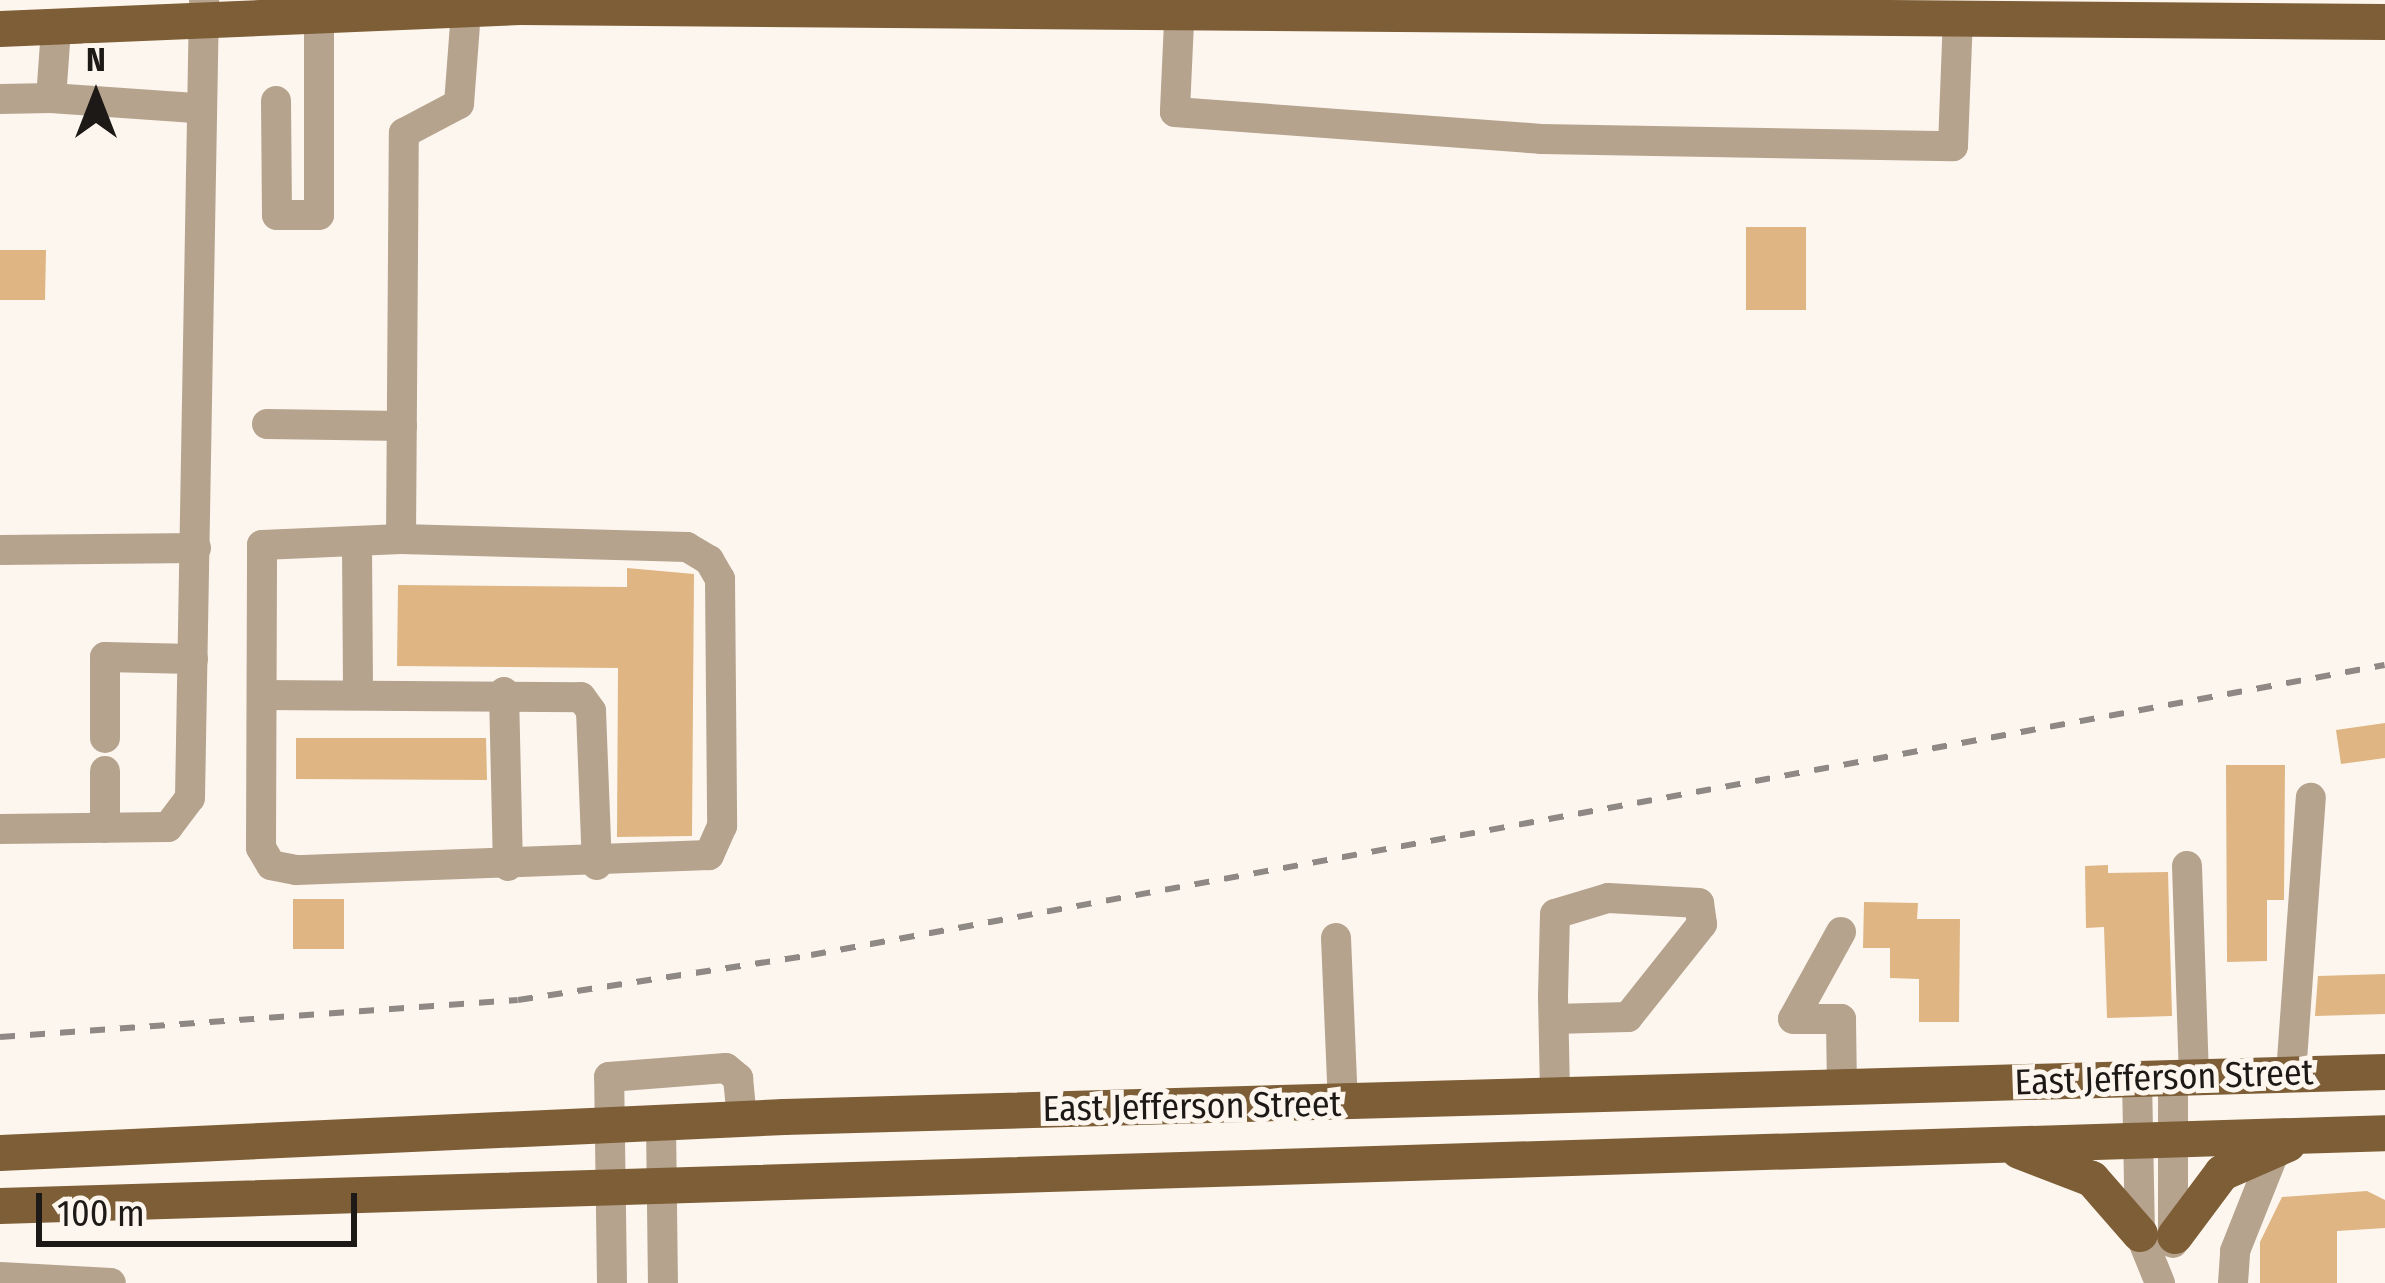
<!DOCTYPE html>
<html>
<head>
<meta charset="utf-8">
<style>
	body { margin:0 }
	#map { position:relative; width:2385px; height:1283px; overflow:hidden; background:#fdf6ee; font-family:"Fira Sans Condensed",sans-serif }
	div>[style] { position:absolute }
	.building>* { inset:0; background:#deb583 }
	.minor>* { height:30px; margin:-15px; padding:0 15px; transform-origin:15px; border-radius:15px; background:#b5a38e }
	.major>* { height:36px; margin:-18px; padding:0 18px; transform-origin:18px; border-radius:18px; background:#7d5e36 }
	.rail>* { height:6px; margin-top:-3px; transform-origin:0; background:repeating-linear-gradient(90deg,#8e8984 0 15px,transparent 0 30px) }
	span { translate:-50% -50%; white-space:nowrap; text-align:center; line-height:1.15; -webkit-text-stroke:10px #fdf6ee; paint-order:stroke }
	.street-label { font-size:36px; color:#1c1917 }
	.north { position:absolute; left:36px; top:36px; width:120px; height:120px; -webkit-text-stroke:9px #fdf6ee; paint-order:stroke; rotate:0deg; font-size:33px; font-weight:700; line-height:48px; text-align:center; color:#1c1917 }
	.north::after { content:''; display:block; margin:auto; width:42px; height:54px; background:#1c1917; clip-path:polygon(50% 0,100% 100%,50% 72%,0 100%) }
	.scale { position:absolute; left:36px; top:1193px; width:321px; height:54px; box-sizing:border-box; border:6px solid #1c1917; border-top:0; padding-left:15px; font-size:36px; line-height:42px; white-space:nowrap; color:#1c1917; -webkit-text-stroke:9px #fdf6ee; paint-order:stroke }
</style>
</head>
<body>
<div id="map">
	<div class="building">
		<div style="clip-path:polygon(1746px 227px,1806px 227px,1806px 310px,1746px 310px)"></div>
		<div style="clip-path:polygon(0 250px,46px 250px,45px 300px,0 300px)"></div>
		<div style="clip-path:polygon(627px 568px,694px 574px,692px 836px,617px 837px,618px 668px,397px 666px,398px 585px,627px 587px)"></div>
		<div style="clip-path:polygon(2385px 723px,2385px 758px,2341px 764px,2336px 730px)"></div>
		<div style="clip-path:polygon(296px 738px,486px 738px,487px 780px,296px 779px)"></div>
		<div style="clip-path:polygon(2226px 765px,2285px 765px,2284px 900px,2267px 900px,2267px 961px,2227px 962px)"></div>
		<div style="clip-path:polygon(2108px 865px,2108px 873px,2168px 872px,2172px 1016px,2107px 1018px,2104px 927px,2086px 928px,2085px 866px)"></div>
		<div style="clip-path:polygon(293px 899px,344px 899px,344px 949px,293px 949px)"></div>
		<div style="clip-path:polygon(1864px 902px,1918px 903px,1917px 919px,1960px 919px,1959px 1022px,1919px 1022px,1919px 979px,1890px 978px,1890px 948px,1863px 948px)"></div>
		<div style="clip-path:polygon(2385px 974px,2385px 1014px,2315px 1016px,2318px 976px)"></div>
		<div style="clip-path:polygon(2367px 1191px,2385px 1200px,2385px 1228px,2337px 1231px,2337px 1283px,2260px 1283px,2260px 1242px,2282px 1197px)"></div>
	</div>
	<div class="minor">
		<div style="left:1180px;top:0;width:112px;rotate:92.6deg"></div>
		<div style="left:1175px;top:112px;width:367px;rotate:4.2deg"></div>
		<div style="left:1541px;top:139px;width:412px;rotate:1deg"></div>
		<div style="left:1953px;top:146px;width:128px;rotate:-87.8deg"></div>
		<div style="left:56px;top:29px;width:69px;rotate:94.1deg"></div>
		<div style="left:51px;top:98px;width:144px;rotate:4deg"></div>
		<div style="left:0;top:99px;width:51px;rotate:-1.1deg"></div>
		<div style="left:276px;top:101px;width:114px;rotate:89.5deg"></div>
		<div style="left:277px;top:215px;width:42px"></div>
		<div style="left:319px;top:215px;width:196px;rotate:-90deg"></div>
		<div style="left:267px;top:424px;width:135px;rotate:0.8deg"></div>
		<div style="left:401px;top:539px;width:286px;rotate:1.6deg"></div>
		<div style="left:687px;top:547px;width:26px;rotate:31deg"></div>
		<div style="left:709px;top:560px;width:22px;rotate:60deg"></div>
		<div style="left:720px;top:579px;width:247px;rotate:89.5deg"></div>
		<div style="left:722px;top:826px;width:32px;rotate:114deg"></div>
		<div style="left:709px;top:855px;width:413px;rotate:177.9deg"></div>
		<div style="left:296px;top:870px;width:25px;rotate:-169deg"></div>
		<div style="left:271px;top:865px;width:20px;rotate:-120deg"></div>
		<div style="left:261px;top:848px;width:303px;rotate:-89.8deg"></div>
		<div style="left:262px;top:545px;width:139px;rotate:-2.5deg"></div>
		<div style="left:401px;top:539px;width:406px;rotate:-89.6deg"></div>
		<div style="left:404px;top:133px;width:62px;rotate:-27.8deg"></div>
		<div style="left:459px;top:104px;width:94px;rotate:-85.7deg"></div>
		<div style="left:357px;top:546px;width:148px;rotate:89.6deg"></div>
		<div style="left:0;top:550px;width:196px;rotate:-0.6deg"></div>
		<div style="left:504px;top:692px;width:174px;rotate:88.7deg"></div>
		<div style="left:262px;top:695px;width:319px;rotate:0.4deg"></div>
		<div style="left:581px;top:697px;width:17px;rotate:54deg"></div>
		<div style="left:591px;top:711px;width:154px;rotate:87.8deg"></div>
		<div style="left:105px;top:738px;width:81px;rotate:-90deg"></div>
		<div style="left:105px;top:657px;width:88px;rotate:1.3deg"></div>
		<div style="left:105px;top:771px;width:57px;rotate:90deg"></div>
		<div style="left:0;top:829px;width:168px;rotate:-0.7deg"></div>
		<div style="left:168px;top:827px;width:36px;rotate:-53deg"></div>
		<div style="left:190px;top:798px;width:798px;rotate:-88.99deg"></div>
		<div style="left:2187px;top:866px;width:212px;rotate:88.1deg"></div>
		<div style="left:1841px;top:932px;width:99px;rotate:118.9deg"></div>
		<div style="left:1793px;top:1019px;width:48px"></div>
		<div style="left:1841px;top:1019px;width:68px;rotate:89.2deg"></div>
		<div style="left:1336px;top:938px;width:166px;rotate:87.6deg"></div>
		<div style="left:1554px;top:1019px;width:74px;rotate:-1.5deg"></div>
		<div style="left:1628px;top:1017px;width:119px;rotate:-51.5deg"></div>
		<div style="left:1702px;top:924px;width:21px;rotate:-98deg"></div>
		<div style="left:1699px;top:903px;width:91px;rotate:-176.9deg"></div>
		<div style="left:1608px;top:898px;width:55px;rotate:163.2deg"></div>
		<div style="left:1555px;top:914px;width:83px;rotate:91.4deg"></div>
		<div style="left:1553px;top:997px;width:98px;rotate:88.8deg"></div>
		<div style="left:2291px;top:1074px;width:277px;rotate:-85.9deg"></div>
		<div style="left:2137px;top:1079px;width:155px;rotate:88.9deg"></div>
		<div style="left:2140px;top:1234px;width:53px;rotate:67.8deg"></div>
		<div style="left:661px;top:1123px;width:160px;rotate:89.3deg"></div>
		<div style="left:2173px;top:1243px;width:165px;rotate:-90deg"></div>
		<div style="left:0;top:1277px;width:111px;rotate:3.1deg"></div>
		<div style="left:612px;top:1283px;width:206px;rotate:-90.8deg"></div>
		<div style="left:609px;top:1077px;width:117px;rotate:-4.4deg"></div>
		<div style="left:726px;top:1068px;width:16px;rotate:40deg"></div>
		<div style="left:738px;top:1078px;width:41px;rotate:84.4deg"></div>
		<div style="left:2233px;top:1283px;width:32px;rotate:-86deg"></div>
		<div style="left:2235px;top:1251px;width:111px;rotate:-68.3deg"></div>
	</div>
	<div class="major">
		<div style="left:0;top:29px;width:520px;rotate:-2.42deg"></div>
		<div style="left:520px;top:7px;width:1865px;rotate:0.46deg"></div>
		<div style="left:2019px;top:1151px;width:78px;rotate:21deg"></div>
		<div style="left:2092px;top:1179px;width:73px;rotate:48.9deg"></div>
		<div style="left:0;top:1153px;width:785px;rotate:-2.63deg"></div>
		<div style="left:784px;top:1117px;width:1602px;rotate:-1.61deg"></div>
		<div style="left:0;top:1206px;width:2386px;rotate:-1.75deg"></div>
		<div style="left:2175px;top:1236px;width:79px;rotate:-53.3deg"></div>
		<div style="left:2222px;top:1173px;width:72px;rotate:-23.7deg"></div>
	</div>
	<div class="rail">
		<div style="left:0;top:1037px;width:519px;rotate:-4.09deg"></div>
		<div style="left:518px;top:1000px;width:296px;rotate:-8.7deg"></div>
		<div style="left:811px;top:955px;width:1600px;rotate:-10.44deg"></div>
	</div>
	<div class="street-label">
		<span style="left:2164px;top:1078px;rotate:-2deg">East Jefferson Street</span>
		<span style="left:1192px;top:1107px;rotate:-1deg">East Jefferson Street</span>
	</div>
	<div class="north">N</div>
	<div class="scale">100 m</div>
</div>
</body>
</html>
